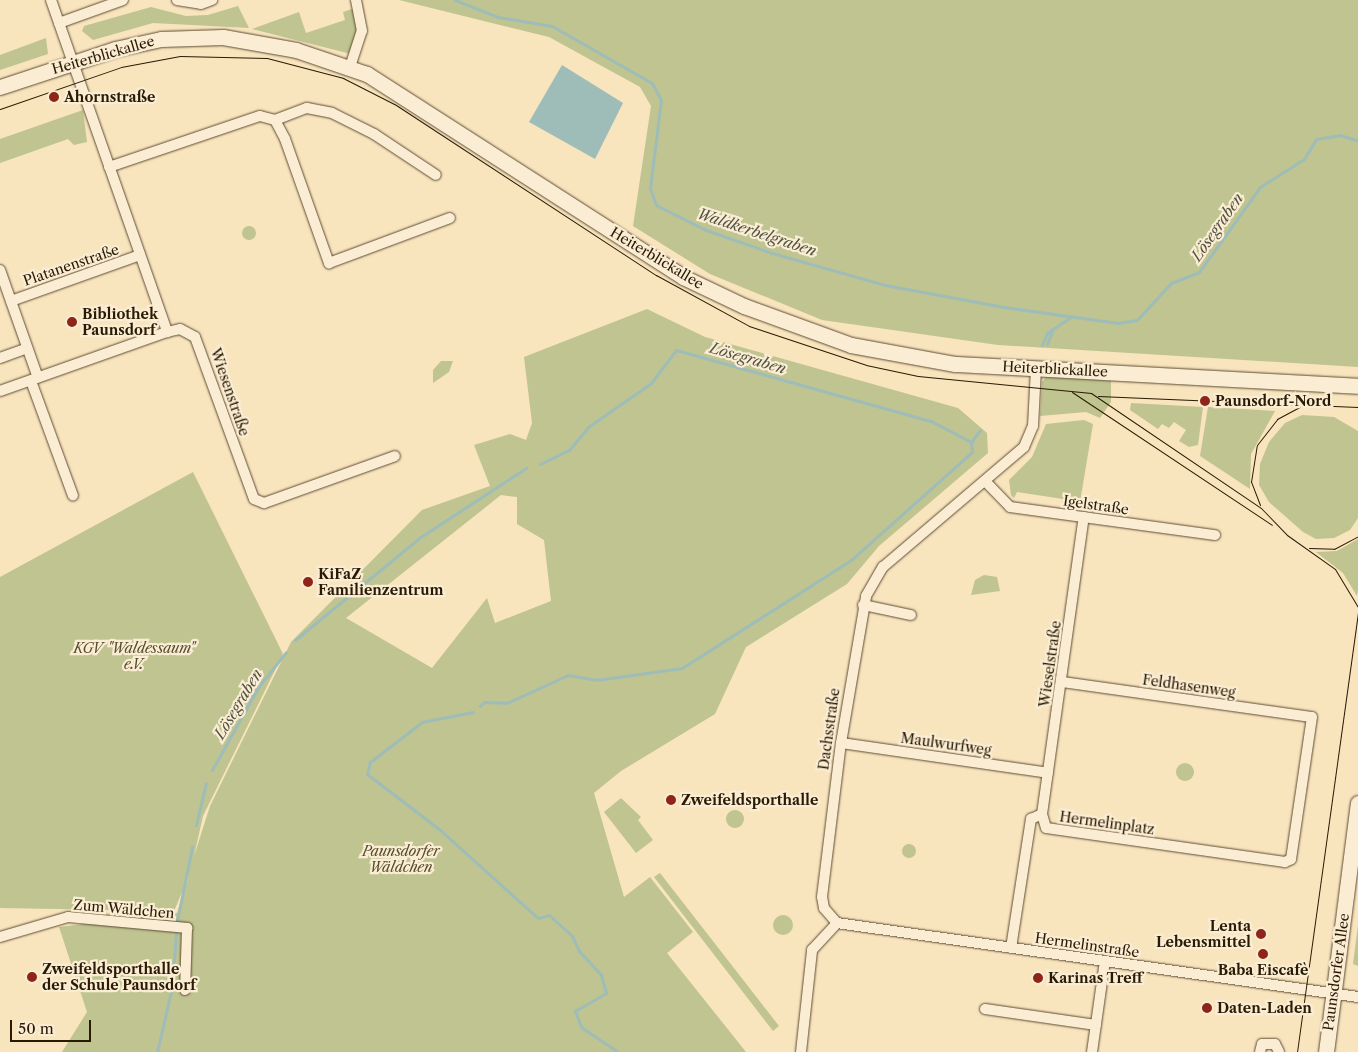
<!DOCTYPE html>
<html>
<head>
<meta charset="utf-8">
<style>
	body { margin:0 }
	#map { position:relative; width:1358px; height:1052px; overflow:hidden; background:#f8e4bd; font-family:"Libre Caslon Text",serif }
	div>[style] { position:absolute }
	.green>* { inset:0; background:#bfc490 }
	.round { border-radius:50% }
	.water>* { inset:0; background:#9fbdb8 }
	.stream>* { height:3px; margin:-1.5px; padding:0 1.5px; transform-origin:1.5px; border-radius:1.5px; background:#9fbdb8 }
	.roads { filter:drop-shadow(0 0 1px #5d4c32) drop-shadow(0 0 1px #5d4c32) }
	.minor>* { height:10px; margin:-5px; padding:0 5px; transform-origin:5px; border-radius:5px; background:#faedd4 }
	.secondary>* { height:15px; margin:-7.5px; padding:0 7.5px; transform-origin:7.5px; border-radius:7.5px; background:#faedd4 }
	.tram>* { height:1px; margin:-0.5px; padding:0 0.5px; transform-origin:0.5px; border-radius:0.5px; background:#291a03 }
	.dots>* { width:14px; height:14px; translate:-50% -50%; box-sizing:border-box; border:2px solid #faedd4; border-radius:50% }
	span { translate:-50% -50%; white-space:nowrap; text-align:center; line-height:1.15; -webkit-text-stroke:4.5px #faedd4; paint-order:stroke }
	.street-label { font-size:14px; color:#291a03 }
	.poi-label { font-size:14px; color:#291a03; font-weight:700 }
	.left { translate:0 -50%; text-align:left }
	.right { translate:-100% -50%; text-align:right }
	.park-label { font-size:14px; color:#564d2d; font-style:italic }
	.water-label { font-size:15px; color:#525342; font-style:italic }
	.scale { position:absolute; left:10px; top:1020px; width:81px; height:22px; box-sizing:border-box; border:2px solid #291a03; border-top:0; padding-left:6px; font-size:15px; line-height:18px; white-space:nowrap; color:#291a03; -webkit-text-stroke:4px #faedd4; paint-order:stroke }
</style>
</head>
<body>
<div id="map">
	<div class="green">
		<div style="clip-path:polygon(399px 0,1358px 0,1358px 367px,998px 345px,822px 320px,710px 274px,633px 226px,651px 106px,640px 87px,549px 37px)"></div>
		<div style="clip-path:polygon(238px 6px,249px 28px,153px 23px,93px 40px,82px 31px,84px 26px,151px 7px,186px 16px,208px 15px)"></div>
		<div style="clip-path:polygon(355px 8px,359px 30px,351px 54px,252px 29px,299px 12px,306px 33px,345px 20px,343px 12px)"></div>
		<div style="clip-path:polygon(46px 38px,48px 54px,0 70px,0 55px)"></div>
		<div style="clip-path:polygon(83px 110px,87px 142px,74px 145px,68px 139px,0 163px,0 139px)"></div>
		<div class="round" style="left:242px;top:226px;width:14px;height:14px"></div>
		<div style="clip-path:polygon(evenodd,647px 309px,705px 337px,958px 408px,987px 433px,988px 453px,879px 546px,847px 584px,746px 647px,715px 714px,621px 771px,594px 793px,624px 897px,650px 877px,693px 932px,667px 953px,746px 1052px,62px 1052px,87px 1012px,59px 927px,177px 913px,189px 876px,174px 911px,0 908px,0 577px,193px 472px,283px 654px,203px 816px,194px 856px,210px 806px,291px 642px,422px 510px,490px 486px,474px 445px,510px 434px,526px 440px,532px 423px,524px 357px,647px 309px,501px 495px,517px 497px,517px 524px,544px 540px,551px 601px,495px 623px,487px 598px,432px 668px,346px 618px,501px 495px)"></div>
		<div style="clip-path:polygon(441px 361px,453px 361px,449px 372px,433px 383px,433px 370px)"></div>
		<div style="clip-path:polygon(1047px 375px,1111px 381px,1111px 402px,1100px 418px,1086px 412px,1040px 416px,1042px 382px)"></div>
		<div style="clip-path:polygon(1131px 403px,1203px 407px,1198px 445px,1189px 447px,1179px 441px,1186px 430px,1174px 422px,1169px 428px,1162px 424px,1158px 429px,1130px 410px)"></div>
		<div style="clip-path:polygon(1208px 407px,1275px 411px,1251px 454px,1250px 489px,1200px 456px)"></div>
		<div style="clip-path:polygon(1302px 415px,1334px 417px,1358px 431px,1358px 518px,1350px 530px,1334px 538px,1316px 539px,1303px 532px,1269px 502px,1259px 485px,1260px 464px,1269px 442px,1285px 423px)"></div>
		<div style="clip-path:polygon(1084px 420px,1093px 424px,1079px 508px,1076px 501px,1017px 492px,1014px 498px,1011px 495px,1009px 480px,1032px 457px,1046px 424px)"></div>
		<div style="clip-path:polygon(1358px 539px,1358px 590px,1357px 596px,1343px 573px,1316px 552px,1337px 551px)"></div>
		<div style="clip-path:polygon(984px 575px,997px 577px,1000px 591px,971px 595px,975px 580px)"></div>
		<div class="round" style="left:1176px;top:763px;width:18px;height:18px"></div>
		<div style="clip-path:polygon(621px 798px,641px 817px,638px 820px,653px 840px,636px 853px,604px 812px)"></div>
		<div class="round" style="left:726px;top:810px;width:18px;height:18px"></div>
		<div class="round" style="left:902px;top:844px;width:14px;height:14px"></div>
		<div style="clip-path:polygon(660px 873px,779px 1026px,773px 1031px,654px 877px)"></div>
		<div class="round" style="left:773px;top:915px;width:20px;height:20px"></div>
		<div style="clip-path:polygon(1358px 925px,1358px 966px,1353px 964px)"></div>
	</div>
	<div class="water">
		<div style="clip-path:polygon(562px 65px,623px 103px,595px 159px,529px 122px)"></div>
	</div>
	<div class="stream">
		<div style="left:455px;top:0;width:46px;rotate:21.6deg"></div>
		<div style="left:498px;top:17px;width:55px;rotate:9.5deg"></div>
		<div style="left:552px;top:26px;width:115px;rotate:29.7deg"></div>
		<div style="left:652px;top:83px;width:19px;rotate:62deg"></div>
		<div style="left:661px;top:100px;width:89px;rotate:97.1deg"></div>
		<div style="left:650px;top:188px;width:18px;rotate:71deg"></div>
		<div style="left:656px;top:205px;width:56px;rotate:26.6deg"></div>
		<div style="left:706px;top:230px;width:70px;rotate:19.2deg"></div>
		<div style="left:772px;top:253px;width:117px;rotate:15.8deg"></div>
		<div style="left:885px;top:285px;width:121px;rotate:10.5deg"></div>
		<div style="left:1004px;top:307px;width:115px;rotate:8deg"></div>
		<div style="left:1118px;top:323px;width:19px;rotate:-9deg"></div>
		<div style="left:1137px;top:320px;width:50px;rotate:-47.4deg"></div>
		<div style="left:1171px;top:283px;width:30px;rotate:-21deg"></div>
		<div style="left:1199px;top:272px;width:105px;rotate:-54.3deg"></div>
		<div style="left:1260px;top:187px;width:52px;rotate:-32.5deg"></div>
		<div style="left:1304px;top:159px;width:23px;rotate:-59deg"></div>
		<div style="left:1316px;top:139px;width:24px;rotate:-9deg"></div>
		<div style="left:1340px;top:135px;width:19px;rotate:18deg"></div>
		<div style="left:1047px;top:344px;width:16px;rotate:-68deg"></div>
		<div style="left:1042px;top:345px;width:13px;rotate:-67deg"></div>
		<div style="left:1047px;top:333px;width:29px;rotate:-34deg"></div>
		<div style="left:540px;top:464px;width:32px;rotate:-26deg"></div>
		<div style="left:569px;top:450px;width:30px;rotate:-50deg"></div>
		<div style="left:588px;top:427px;width:77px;rotate:-34.9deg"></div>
		<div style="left:651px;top:383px;width:41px;rotate:-52.9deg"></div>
		<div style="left:676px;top:350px;width:265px;rotate:15.6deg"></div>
		<div style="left:931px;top:421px;width:45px;rotate:27.7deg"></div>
		<div style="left:971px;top:442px;width:15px;rotate:-53deg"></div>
		<div style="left:295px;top:640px;width:161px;rotate:-39.4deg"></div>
		<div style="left:419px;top:538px;width:128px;rotate:-33.2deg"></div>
		<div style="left:480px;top:706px;width:6px;rotate:-45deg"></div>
		<div style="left:484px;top:702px;width:23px;rotate:2deg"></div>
		<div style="left:507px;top:703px;width:67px;rotate:-24.7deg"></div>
		<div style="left:568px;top:675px;width:28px;rotate:10deg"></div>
		<div style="left:596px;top:680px;width:87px;rotate:-7.9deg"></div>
		<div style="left:682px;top:668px;width:201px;rotate:-32.6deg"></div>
		<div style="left:851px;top:560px;width:162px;rotate:-41.8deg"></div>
		<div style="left:972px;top:452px;width:10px;rotate:-96deg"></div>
		<div style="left:473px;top:712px;width:52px;rotate:168.9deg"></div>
		<div style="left:422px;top:722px;width:66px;rotate:142.4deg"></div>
		<div style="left:370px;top:762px;width:12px;rotate:104deg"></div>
		<div style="left:367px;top:774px;width:91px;rotate:37.4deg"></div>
		<div style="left:439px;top:829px;width:133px;rotate:42deg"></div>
		<div style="left:538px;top:918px;width:11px;rotate:-15deg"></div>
		<div style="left:549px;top:915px;width:31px;rotate:42deg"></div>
		<div style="left:572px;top:936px;width:17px;rotate:65deg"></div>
		<div style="left:579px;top:951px;width:33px;rotate:47deg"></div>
		<div style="left:601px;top:975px;width:19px;rotate:74deg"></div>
		<div style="left:606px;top:993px;width:36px;rotate:150deg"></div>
		<div style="left:575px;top:1011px;width:17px;rotate:69deg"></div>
		<div style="left:581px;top:1027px;width:45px;rotate:34deg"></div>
		<div style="left:212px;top:770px;width:96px;rotate:-60.8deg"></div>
		<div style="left:259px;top:686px;width:43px;rotate:-51.5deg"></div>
		<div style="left:196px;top:825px;width:43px;rotate:-76.6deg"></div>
		<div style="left:177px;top:921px;width:76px;rotate:-78.5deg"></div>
		<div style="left:157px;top:1052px;width:67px;rotate:-77deg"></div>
		<div style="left:172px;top:987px;width:55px;rotate:-85.8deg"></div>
	</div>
	<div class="roads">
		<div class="minor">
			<div style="left:51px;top:0;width:352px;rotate:70.7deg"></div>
			<div style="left:167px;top:332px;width:13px;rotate:-13deg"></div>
			<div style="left:180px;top:329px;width:17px;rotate:28deg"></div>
			<div style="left:195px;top:337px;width:172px;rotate:70deg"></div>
			<div style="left:254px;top:499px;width:11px;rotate:22deg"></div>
			<div style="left:264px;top:503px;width:139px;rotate:-19.7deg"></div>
			<div style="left:177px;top:0;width:24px;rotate:9deg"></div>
			<div style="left:201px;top:4px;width:12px;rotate:-20deg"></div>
			<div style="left:59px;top:23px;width:68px;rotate:-19.8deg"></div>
			<div style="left:350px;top:67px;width:38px;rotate:-72deg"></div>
			<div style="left:362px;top:31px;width:32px;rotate:-101deg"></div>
			<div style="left:275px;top:120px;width:34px;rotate:-21deg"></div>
			<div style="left:307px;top:108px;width:25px;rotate:11deg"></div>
			<div style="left:332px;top:113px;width:47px;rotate:26.6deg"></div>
			<div style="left:374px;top:134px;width:74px;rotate:33.5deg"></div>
			<div style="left:109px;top:167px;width:159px;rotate:-18.7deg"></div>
			<div style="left:260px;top:116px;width:16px;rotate:15deg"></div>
			<div style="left:275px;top:120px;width:21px;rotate:62deg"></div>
			<div style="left:285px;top:139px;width:132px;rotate:70.5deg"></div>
			<div style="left:329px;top:263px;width:129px;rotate:-20.4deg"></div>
			<div style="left:0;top:270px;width:114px;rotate:70.6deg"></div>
			<div style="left:11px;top:301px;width:137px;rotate:-19.6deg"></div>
			<div style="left:0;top:358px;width:29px;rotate:-20deg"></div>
			<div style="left:31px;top:381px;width:122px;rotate:69.9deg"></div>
			<div style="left:0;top:391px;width:177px;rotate:-19.5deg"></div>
			<div style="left:985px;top:481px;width:36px;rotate:46deg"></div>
			<div style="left:1010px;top:507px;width:207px;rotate:7.8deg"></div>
			<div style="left:863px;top:605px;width:49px;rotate:11.8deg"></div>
			<div style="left:1062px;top:682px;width:252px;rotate:8deg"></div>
			<div style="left:1312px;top:717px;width:144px;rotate:98.4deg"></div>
			<div style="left:1291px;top:859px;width:7px;rotate:153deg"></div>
			<div style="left:1285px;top:862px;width:241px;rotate:-171.9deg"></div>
			<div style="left:1046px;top:828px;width:15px;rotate:-106deg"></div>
			<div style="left:1042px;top:814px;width:300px;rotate:-82deg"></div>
			<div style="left:841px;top:743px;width:209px;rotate:8.2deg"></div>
			<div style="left:837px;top:923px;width:20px;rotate:-131deg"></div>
			<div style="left:824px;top:908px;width:11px;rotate:-100deg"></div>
			<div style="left:822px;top:897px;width:155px;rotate:-83deg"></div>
			<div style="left:841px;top:743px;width:149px;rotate:-80.3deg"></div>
			<div style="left:866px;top:596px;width:34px;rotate:-60deg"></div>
			<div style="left:883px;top:567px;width:185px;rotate:-40.4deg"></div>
			<div style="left:1024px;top:447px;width:23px;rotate:-67deg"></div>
			<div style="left:1033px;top:426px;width:57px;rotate:-87deg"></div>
			<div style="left:837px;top:923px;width:526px;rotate:8.08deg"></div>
			<div style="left:0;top:937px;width:71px;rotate:-16.4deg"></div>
			<div style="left:68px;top:917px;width:120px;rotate:5.3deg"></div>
			<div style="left:187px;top:928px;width:62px;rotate:91.8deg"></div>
			<div style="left:1011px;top:948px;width:131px;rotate:-81.2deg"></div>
			<div style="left:1031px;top:819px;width:12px;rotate:-24deg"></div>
			<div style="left:985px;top:1009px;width:112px;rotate:8.2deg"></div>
			<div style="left:801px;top:1052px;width:103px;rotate:-83.8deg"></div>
			<div style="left:812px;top:950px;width:37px;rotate:-47deg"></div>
			<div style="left:1092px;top:1052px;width:92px;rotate:-81.9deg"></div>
			<div style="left:1260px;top:1052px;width:8px;rotate:-76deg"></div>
			<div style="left:1262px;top:1044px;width:13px"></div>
			<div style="left:1275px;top:1044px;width:9px;rotate:63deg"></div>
		</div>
		<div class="secondary">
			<div style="left:0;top:87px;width:121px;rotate:-18.3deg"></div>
			<div style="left:115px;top:49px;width:47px;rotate:-12.3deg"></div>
			<div style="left:161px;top:39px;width:62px;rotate:-1.8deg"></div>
			<div style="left:223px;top:37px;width:74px;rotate:10.1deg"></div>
			<div style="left:296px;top:50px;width:75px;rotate:18.7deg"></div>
			<div style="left:367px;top:74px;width:376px;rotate:32.7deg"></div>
			<div style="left:683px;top:277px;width:68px;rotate:25.4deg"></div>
			<div style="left:744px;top:306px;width:114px;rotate:20deg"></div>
			<div style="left:851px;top:345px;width:106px;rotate:10.4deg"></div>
			<div style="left:955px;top:364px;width:404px;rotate:3.1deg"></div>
			<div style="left:1326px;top:1052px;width:251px;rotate:-82.7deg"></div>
		</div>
	</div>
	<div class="tram">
		<div style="left:0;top:109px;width:128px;rotate:-19.1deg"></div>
		<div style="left:121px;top:67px;width:60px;rotate:-10.6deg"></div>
		<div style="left:180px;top:56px;width:87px;rotate:1.3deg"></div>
		<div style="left:267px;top:58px;width:79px;rotate:14.7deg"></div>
		<div style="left:343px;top:78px;width:59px;rotate:27deg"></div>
		<div style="left:396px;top:105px;width:311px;rotate:33.2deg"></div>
		<div style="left:656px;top:275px;width:106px;rotate:28.7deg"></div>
		<div style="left:749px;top:326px;width:123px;rotate:18.4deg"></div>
		<div style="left:866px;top:365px;width:53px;rotate:11.9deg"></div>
		<div style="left:918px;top:376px;width:174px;rotate:5.6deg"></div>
		<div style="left:1091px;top:393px;width:205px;rotate:34.1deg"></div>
		<div style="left:1261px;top:508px;width:37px;rotate:46deg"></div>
		<div style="left:1287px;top:535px;width:59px;rotate:35.3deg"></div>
		<div style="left:1335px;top:569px;width:44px;rotate:58.8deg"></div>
		<div style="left:1072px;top:392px;width:240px;rotate:33.6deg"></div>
		<div style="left:1098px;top:396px;width:260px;rotate:2.4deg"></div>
		<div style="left:1260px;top:505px;width:25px;rotate:-111deg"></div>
		<div style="left:1251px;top:482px;width:37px;rotate:-81deg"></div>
		<div style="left:1257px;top:445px;width:33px;rotate:-52deg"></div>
		<div style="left:1277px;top:419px;width:26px;rotate:-28deg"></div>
		<div style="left:1309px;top:548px;width:25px;rotate:2deg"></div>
		<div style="left:1334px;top:549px;width:27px;rotate:-28deg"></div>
		<div style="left:1297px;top:1052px;width:444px;rotate:-82.1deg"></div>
	</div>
	<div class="dots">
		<div style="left:54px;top:97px;background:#8f2418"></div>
		<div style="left:72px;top:322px;background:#8f2418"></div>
		<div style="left:1205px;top:401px;background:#8f2418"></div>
		<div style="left:308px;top:582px;background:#8f2418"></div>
		<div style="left:671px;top:800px;background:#8f2418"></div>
		<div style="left:1261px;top:934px;background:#8f2418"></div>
		<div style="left:1263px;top:954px;background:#8f2418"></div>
		<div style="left:32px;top:977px;background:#8f2418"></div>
		<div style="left:1038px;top:978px;background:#8f2418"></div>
		<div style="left:1207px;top:1008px;background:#8f2418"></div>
	</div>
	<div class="street-label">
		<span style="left:103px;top:55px;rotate:-16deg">Heiterblickallee</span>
		<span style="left:657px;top:258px;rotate:31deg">Heiterblickallee</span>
		<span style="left:71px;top:265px;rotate:-19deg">Platanenstraße</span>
		<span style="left:1055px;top:369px;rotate:3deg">Heiterblickallee</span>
		<span style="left:230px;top:392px;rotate:71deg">Wiesenstraße</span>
		<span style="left:1096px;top:505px;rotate:8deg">Igelstraße</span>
		<span style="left:1050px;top:664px;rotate:-82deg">Wieselstraße</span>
		<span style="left:1189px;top:686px;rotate:8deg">Feldhasenweg</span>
		<span style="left:829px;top:729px;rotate:-82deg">Dachsstraße</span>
		<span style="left:946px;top:744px;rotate:8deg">Maulwurfweg</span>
		<span style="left:1107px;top:823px;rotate:8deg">Hermelinplatz</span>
		<span style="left:124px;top:909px;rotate:5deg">Zum Wäldchen</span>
		<span style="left:1087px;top:945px;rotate:8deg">Hermelinstraße</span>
		<span style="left:1336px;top:972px;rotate:-82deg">Paunsdorfer Allee</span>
	</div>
	<div class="poi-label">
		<span class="left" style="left:64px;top:97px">Ahornstraße</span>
		<span class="left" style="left:82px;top:322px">Bibliothek<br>Paunsdorf</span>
		<span class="left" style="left:1215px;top:401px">Paunsdorf-Nord</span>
		<span class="left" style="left:318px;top:582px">KiFaZ<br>Familienzentrum</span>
		<span class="left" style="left:681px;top:800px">Zweifeldsporthalle</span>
		<span class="right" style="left:1251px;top:934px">Lenta<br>Lebensmittel</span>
		<span class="left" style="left:42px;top:977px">Zweifeldsporthalle<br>der Schule Paunsdorf</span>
		<span style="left:1263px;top:970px">Baba Eiscafè</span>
		<span class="left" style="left:1048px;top:978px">Karinas Treff</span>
		<span class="left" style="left:1217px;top:1008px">Daten-Laden</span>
	</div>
	<div class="park-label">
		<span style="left:134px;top:656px">KGV "Waldessaum"<br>e.V.</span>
		<span style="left:401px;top:859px">Paunsdorfer<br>Wäldchen</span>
	</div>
	<div class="water-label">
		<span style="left:1217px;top:227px;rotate:-55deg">Lösegraben</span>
		<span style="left:757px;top:232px;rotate:18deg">Waldkerbelgraben</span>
		<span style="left:748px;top:358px;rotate:16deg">Lösegraben</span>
		<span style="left:238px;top:704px;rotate:-59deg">Lösegraben</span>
	</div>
	<div class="scale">50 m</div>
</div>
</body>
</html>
